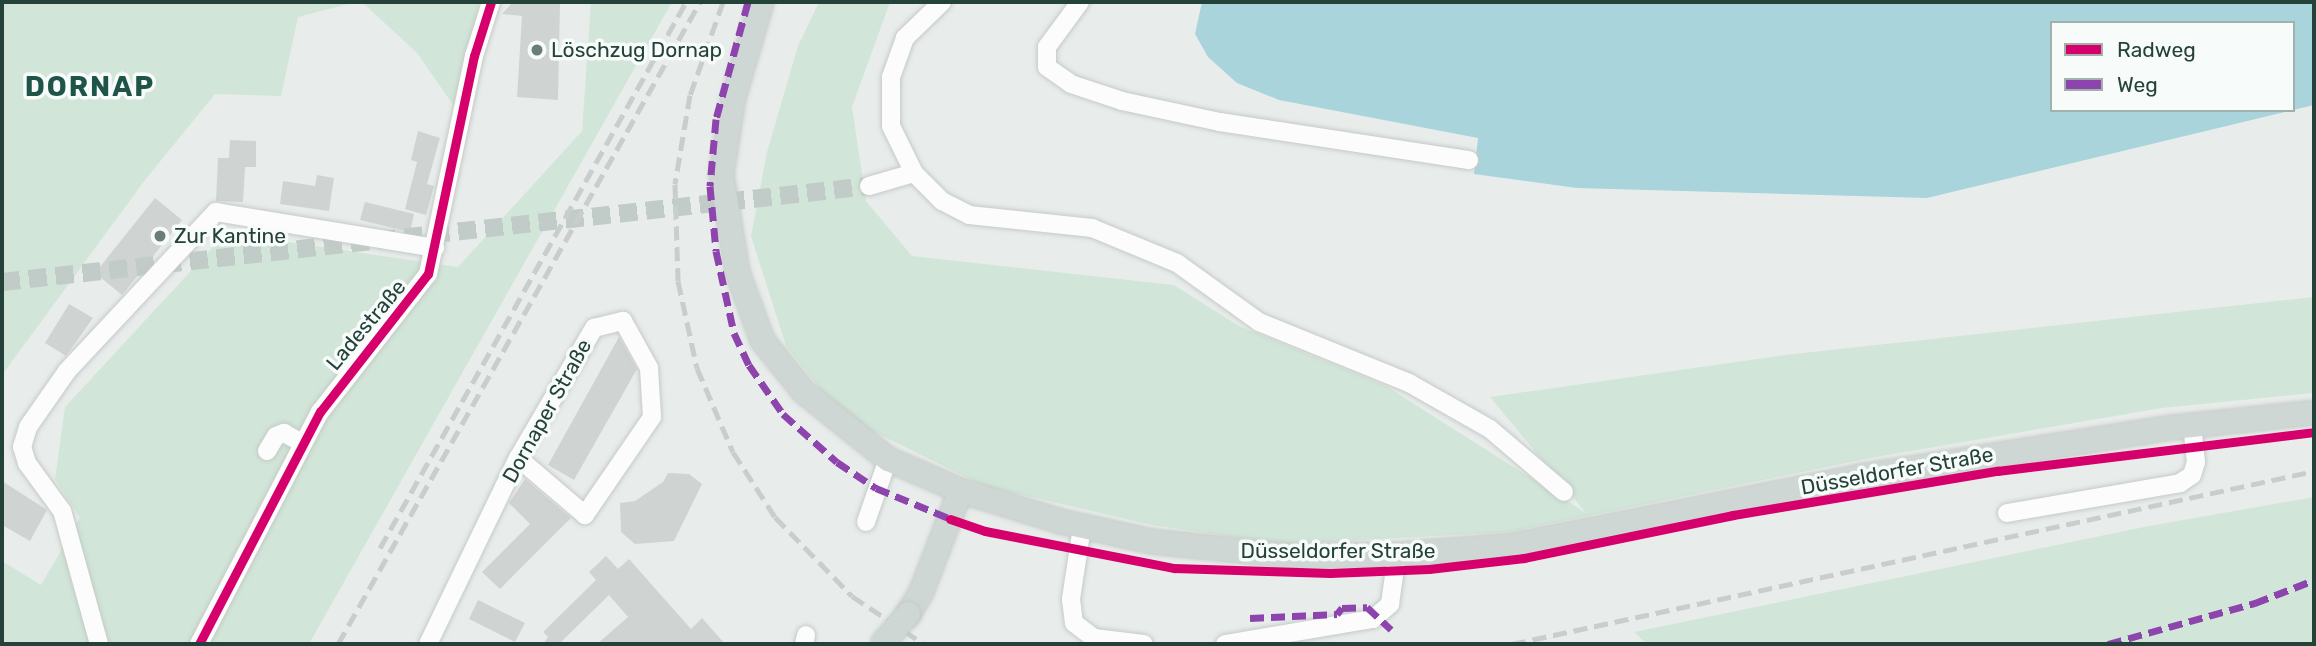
<!DOCTYPE html>
<html>
<head>
<meta charset="utf-8">
<style>
	body { margin:0 }
	#map { position:relative; width:2316px; height:646px; overflow:hidden; background:#e8edeb; font-family:Rubik,sans-serif }
	div>[style] { position:absolute }
	.green>* { inset:0; background:#d1e6d8 }
	.water>* { inset:0; background:#a9d4db }
	.building>* { inset:0; background:#cfd4d2 }
	.minor-tunnel>* { height:18px; margin-top:-9px; transform-origin:0; background:repeating-linear-gradient(90deg,#c1cbc8 0 18px,transparent 0 27px) }
	.roads { filter:drop-shadow(0 0 2px #c5cac8) drop-shadow(0 0 2px #c5cac8) }
	.minor>* { height:18px; margin:-9px; padding:0 9px; transform-origin:9px; border-radius:9px; background:#fcfcfc }
	.major>* { height:23px; margin:-11.5px; padding:0 11.5px; transform-origin:11.5px; border-radius:11.5px; background:#cfd7d5 }
	.rail>* { height:5px; margin-top:-2.5px; transform-origin:0; background:repeating-linear-gradient(90deg,#c9cdcc 0 14px,transparent 0 21px) }
	.bridges { filter:drop-shadow(0 0 2px #c3ccc9) drop-shadow(0 0 2px #c3ccc9) }
	.major-bridge>* { height:23px; margin:-11.5px; padding:0 11.5px; transform-origin:11.5px; border-radius:11.5px; background:#cfd7d5 }
	.quiet>* { height:7px; margin-top:-3.5px; transform-origin:0; background:repeating-linear-gradient(90deg,#8e44ad 0 14px,transparent 0 21px) }
	.cycleway>* { height:9px; margin:-4.5px; padding:0 4.5px; transform-origin:4.5px; border-radius:4.5px; background:#d6006c }
	.dots>* { width:19px; height:19px; translate:-50% -50%; box-sizing:border-box; border:4px solid #f7fbf9; border-radius:50% }
	span { translate:-50% -50%; white-space:nowrap; text-align:center; line-height:1.15; -webkit-text-stroke:7px #f7fbf9; paint-order:stroke }
	.poi-label { font-size:21px; color:#24423a }
	.left { translate:0 -50%; text-align:left }
	.street-label { font-size:21px; color:#24423a }
	.district-label { font-size:28px; color:#1f5548; font-weight:700; letter-spacing:2px }
	.frame { position:absolute; inset:0; border:4px solid #24423a; pointer-events:none }
	.legend { position:absolute; left:2050px; top:21px; width:245px; height:91px; box-sizing:border-box; background:#f7fbf9; border:2px solid #a3b1ad; margin:0; padding:9px 12px; list-style:none; font-size:21px; color:#24423a }
	.legend li { display:flex; align-items:center; gap:14px; height:35px }
	.legend b { width:35px; border:2px solid #a3b1ad }
</style>
</head>
<body>
<div id="map">
	<div class="green">
		<div style="clip-path:polygon(2px 2px,356px 2px,298px 17px,281px 96px,215px 94px,145px 180px,2px 375px)"></div>
		<div style="clip-path:polygon(362px 2px,479px 2px,458px 112px,417px 53px)"></div>
		<div style="clip-path:polygon(591px 2px,672px 2px,309px 644px,2px 644px,2px 561px,41px 585px,80px 518px,55px 479px,65px 407px,226px 233px,458px 267px,582px 131px)"></div>
		<div style="clip-path:polygon(819px 2px,890px 2px,852px 107px,866px 201px,912px 256px,1174px 285px,1239px 326px,1386px 386px,1586px 513px,1490px 397px,1785px 355px,2314px 297px,2314px 393px,2162px 408px,1870px 458px,1510px 532px,1285px 544px,1152px 525px,984px 486px,842px 416px,786px 346px,751px 236px,767px 152px,798px 46px)"></div>
		<div style="clip-path:polygon(2314px 497px,2314px 644px,1647px 644px,1634px 632px,2149px 526px)"></div>
	</div>
	<div class="water">
		<div style="clip-path:polygon(evenodd,1202px 2px,2314px 2px,2314px 105px,1927px 198px,1577px 188px,1474px 174px,1478px 138px,1279px 100px,1237px 83px,1208px 57px,1195px 34px,1202px 2px,2052px 23px,2293px 23px,2293px 110px,2052px 110px,2052px 23px)"></div>
	</div>
	<div class="building">
		<div style="clip-path:polygon(513px 2px,560px 2px,558px 100px,517px 97px,522px 16px,502px 14px)"></div>
		<div style="clip-path:polygon(418px 131px,440px 138px,427px 184px,434px 186px,426px 215px,405px 209px,417px 162px,411px 160px)"></div>
		<div style="clip-path:polygon(230px 140px,256px 141px,256px 167px,245px 167px,243px 202px,216px 201px,218px 158px,229px 158px)"></div>
		<div style="clip-path:polygon(317px 175px,334px 178px,329px 211px,280px 204px,283px 181px,315px 186px)"></div>
		<div style="clip-path:polygon(155px 198px,182px 220px,122px 295px,95px 273px)"></div>
		<div style="clip-path:polygon(365px 202px,414px 214px,410px 232px,360px 220px)"></div>
		<div style="clip-path:polygon(69px 304px,93px 318px,66px 356px,45px 343px)"></div>
		<div style="clip-path:polygon(619px 337px,637px 369px,574px 480px,548px 465px)"></div>
		<div style="clip-path:polygon(668px 473px,689px 474px,702px 484px,674px 541px,635px 544px,621px 532px,620px 503px,635px 501px,663px 482px)"></div>
		<div style="clip-path:polygon(525px 479px,571px 518px,500px 589px,482px 572px,530px 524px,509px 503px)"></div>
		<div style="clip-path:polygon(2px 481px,47px 510px,30px 541px,2px 525px)"></div>
		<div style="clip-path:polygon(606px 556px,618px 569px,629px 559px,691px 629px,702px 618px,725px 644px,597px 644px,628px 617px,609px 595px,559px 644px,543px 644px,548px 637px,543px 632px,596px 580px,589px 572px)"></div>
		<div style="clip-path:polygon(478px 600px,525px 623px,515px 642px,469px 619px)"></div>
	</div>
	<div class="minor-tunnel">
		<div style="left:2px;top:282px;width:872px;rotate:-6.32deg"></div>
	</div>
	<div class="roads">
		<div class="minor">
			<div style="left:942px;top:2px;width:52px;rotate:135.8deg"></div>
			<div style="left:905px;top:38px;width:41px;rotate:109.7deg"></div>
			<div style="left:891px;top:77px;width:49px;rotate:90deg"></div>
			<div style="left:891px;top:126px;width:52px;rotate:63.9deg"></div>
			<div style="left:914px;top:173px;width:40px;rotate:45deg"></div>
			<div style="left:942px;top:201px;width:30px;rotate:27deg"></div>
			<div style="left:969px;top:215px;width:124px;rotate:6deg"></div>
			<div style="left:1092px;top:228px;width:92px;rotate:22.4deg"></div>
			<div style="left:1177px;top:263px;width:101px;rotate:35.7deg"></div>
			<div style="left:1259px;top:322px;width:162px;rotate:22.1deg"></div>
			<div style="left:1409px;top:383px;width:93px;rotate:29.6deg"></div>
			<div style="left:1490px;top:429px;width:97px;rotate:40.4deg"></div>
			<div style="left:1080px;top:2px;width:56px;rotate:126.3deg"></div>
			<div style="left:1047px;top:47px;width:20px;rotate:90deg"></div>
			<div style="left:1047px;top:67px;width:29px;rotate:35deg"></div>
			<div style="left:1071px;top:84px;width:54px;rotate:18.4deg"></div>
			<div style="left:1122px;top:101px;width:100px;rotate:12.1deg"></div>
			<div style="left:1220px;top:122px;width:252px;rotate:8.7deg"></div>
			<div style="left:869px;top:186px;width:47px;rotate:-16.1deg"></div>
			<div style="left:267px;top:451px;width:17px;rotate:-59deg"></div>
			<div style="left:276px;top:436px;width:9px;rotate:-21deg"></div>
			<div style="left:284px;top:433px;width:21px;rotate:29deg"></div>
			<div style="left:2007px;top:513px;width:176px;rotate:-9.8deg"></div>
			<div style="left:2180px;top:483px;width:14px;rotate:-34deg"></div>
			<div style="left:2192px;top:475px;width:14px;rotate:-73deg"></div>
			<div style="left:2196px;top:462px;width:37px;rotate:-96deg"></div>
			<div style="left:866px;top:522px;width:67px;rotate:-70.8deg"></div>
			<div style="left:1082px;top:527px;width:73px;rotate:98.7deg"></div>
			<div style="left:1071px;top:599px;width:24px;rotate:83deg"></div>
			<div style="left:1074px;top:623px;width:25px;rotate:37deg"></div>
			<div style="left:1094px;top:638px;width:50px;rotate:6.8deg"></div>
			<div style="left:99px;top:644px;width:138px;rotate:-105.5deg"></div>
			<div style="left:62px;top:511px;width:59px;rotate:-126.1deg"></div>
			<div style="left:27px;top:463px;width:17px;rotate:-107deg"></div>
			<div style="left:22px;top:447px;width:21px;rotate:-73deg"></div>
			<div style="left:28px;top:427px;width:68px;rotate:-55.1deg"></div>
			<div style="left:67px;top:371px;width:218px;rotate:-46.9deg"></div>
			<div style="left:216px;top:212px;width:222px;rotate:9.3deg"></div>
			<div style="left:199px;top:644px;width:262px;rotate:-62.5deg"></div>
			<div style="left:320px;top:412px;width:175px;rotate:-52deg"></div>
			<div style="left:428px;top:274px;width:223px;rotate:-78.1deg"></div>
			<div style="left:474px;top:56px;width:57px;rotate:-72.5deg"></div>
			<div style="left:428px;top:644px;width:207px;rotate:-64.2deg"></div>
			<div style="left:518px;top:458px;width:151px;rotate:-59.7deg"></div>
			<div style="left:594px;top:328px;width:30px;rotate:-14deg"></div>
			<div style="left:623px;top:321px;width:54px;rotate:61deg"></div>
			<div style="left:649px;top:368px;width:49px;rotate:86.5deg"></div>
			<div style="left:652px;top:417px;width:119px;rotate:124.4deg"></div>
			<div style="left:585px;top:515px;width:88px;rotate:-139.6deg"></div>
			<div style="left:804px;top:644px;width:9px;rotate:-77deg"></div>
			<div style="left:1225px;top:644px;width:150px;rotate:-9.6deg"></div>
			<div style="left:1373px;top:619px;width:23px;rotate:-41deg"></div>
			<div style="left:1390px;top:604px;width:50px;rotate:-82deg"></div>
		</div>
		<div class="major">
			<div style="left:761px;top:2px;width:99px;rotate:106.4deg"></div>
			<div style="left:733px;top:97px;width:78px;rotate:98.9deg"></div>
			<div style="left:721px;top:174px;width:99px;rotate:80.7deg"></div>
			<div style="left:737px;top:272px;width:72px;rotate:69.8deg"></div>
			<div style="left:762px;top:340px;width:65px;rotate:51.2deg"></div>
			<div style="left:803px;top:391px;width:109px;rotate:38.7deg"></div>
			<div style="left:888px;top:459px;width:78px;rotate:23.3deg"></div>
			<div style="left:960px;top:490px;width:105px;rotate:17.2deg"></div>
			<div style="left:1060px;top:521px;width:93px;rotate:12.4deg"></div>
			<div style="left:1151px;top:541px;width:136px;rotate:5.9deg"></div>
			<div style="left:1286px;top:555px;width:111px;rotate:-0.5deg"></div>
			<div style="left:1397px;top:554px;width:115px;rotate:-4.5deg"></div>
			<div style="left:1512px;top:545px;width:354px;rotate:-11.2deg"></div>
			<div style="left:1859px;top:476px;width:317px;rotate:-8.9deg"></div>
			<div style="left:2172px;top:427px;width:143px;rotate:-6deg"></div>
			<div style="left:908px;top:613px;width:26px;rotate:-59deg"></div>
			<div style="left:921px;top:591px;width:108px;rotate:-68.9deg"></div>
		</div>
	</div>
	<div class="rail">
		<div style="left:723px;top:2px;width:99px;rotate:109.5deg"></div>
		<div style="left:690px;top:95px;width:90px;rotate:99.6deg"></div>
		<div style="left:675px;top:184px;width:97px;rotate:88.2deg"></div>
		<div style="left:678px;top:281px;width:89px;rotate:77.7deg"></div>
		<div style="left:697px;top:368px;width:91px;rotate:66.8deg"></div>
		<div style="left:733px;top:452px;width:77px;rotate:57.1deg"></div>
		<div style="left:775px;top:517px;width:110px;rotate:45.7deg"></div>
		<div style="left:852px;top:596px;width:87px;rotate:33.7deg"></div>
		<div style="left:380px;top:548px;width:626px;rotate:-60.73deg"></div>
		<div style="left:338px;top:644px;width:737px;rotate:-60.58deg"></div>
		<div style="left:1512px;top:644px;width:820px;rotate:-12.17deg"></div>
	</div>
	<div class="bridges">
		<div class="major-bridge">
			<div style="left:883px;top:642px;width:38px;rotate:-49deg"></div>
		</div>
	</div>
	<div class="quiet">
		<div style="left:748px;top:2px;width:121px;rotate:105.3deg"></div>
		<div style="left:716px;top:119px;width:67px;rotate:95.1deg"></div>
		<div style="left:710px;top:186px;width:65px;rotate:84.7deg"></div>
		<div style="left:716px;top:251px;width:84px;rotate:77.6deg"></div>
		<div style="left:734px;top:333px;width:35px;rotate:65deg"></div>
		<div style="left:749px;top:365px;width:60px;rotate:55.2deg"></div>
		<div style="left:783px;top:414px;width:72px;rotate:41.6deg"></div>
		<div style="left:837px;top:462px;width:47px;rotate:33.7deg"></div>
		<div style="left:876px;top:488px;width:87px;rotate:22.4deg"></div>
		<div style="left:1250px;top:618px;width:87px;rotate:-2.6deg"></div>
		<div style="left:1337px;top:614px;width:8px;rotate:-50deg"></div>
		<div style="left:1342px;top:608px;width:25px;rotate:-2deg"></div>
		<div style="left:1367px;top:607px;width:33px;rotate:43deg"></div>
		<div style="left:2108px;top:644px;width:153px;rotate:-15.6deg"></div>
		<div style="left:2255px;top:603px;width:63px;rotate:-21.3deg"></div>
	</div>
	<div class="cycleway">
		<div style="left:950px;top:519px;width:37px;rotate:19deg"></div>
		<div style="left:985px;top:531px;width:193px;rotate:11.1deg"></div>
		<div style="left:1174px;top:568px;width:156px;rotate:1.8deg"></div>
		<div style="left:1330px;top:573px;width:99px;rotate:-2.3deg"></div>
		<div style="left:1429px;top:569px;width:96px;rotate:-6.6deg"></div>
		<div style="left:1524px;top:558px;width:213px;rotate:-11.6deg"></div>
		<div style="left:1733px;top:515px;width:268px;rotate:-9.5deg"></div>
		<div style="left:1997px;top:471px;width:319px;rotate:-7deg"></div>
		<div style="left:199px;top:644px;width:262px;rotate:-62.5deg"></div>
		<div style="left:320px;top:412px;width:175px;rotate:-52deg"></div>
		<div style="left:428px;top:274px;width:223px;rotate:-78.1deg"></div>
		<div style="left:474px;top:56px;width:57px;rotate:-72.5deg"></div>
	</div>
	<div class="dots">
		<div style="left:537px;top:50px;background:#697e78"></div>
		<div style="left:160px;top:236px;background:#697e78"></div>
	</div>
	<div class="poi-label">
		<span class="left" style="left:551px;top:50px">Löschzug Dornap</span>
		<span class="left" style="left:174px;top:236px">Zur Kantine</span>
	</div>
	<div class="street-label">
		<span style="left:366px;top:325px;rotate:-50deg">Ladestraße</span>
		<span style="left:547px;top:411px;rotate:-61deg">Dornaper Straße</span>
		<span style="left:1897px;top:471px;rotate:-10deg">Düsseldorfer Straße</span>
		<span style="left:1338px;top:551px">Düsseldorfer Straße</span>
	</div>
	<div class="district-label">
		<span style="left:90px;top:87px">DORNAP</span>
	</div>
	<div class="frame"></div>
	<ul class="legend">
	<li><b style="height:9px;background:#d6006c"></b>Radweg</li>
	<li><b style="height:9px;background:#8e44ad"></b>Weg</li>
	</ul>
</div>
</body>
</html>
